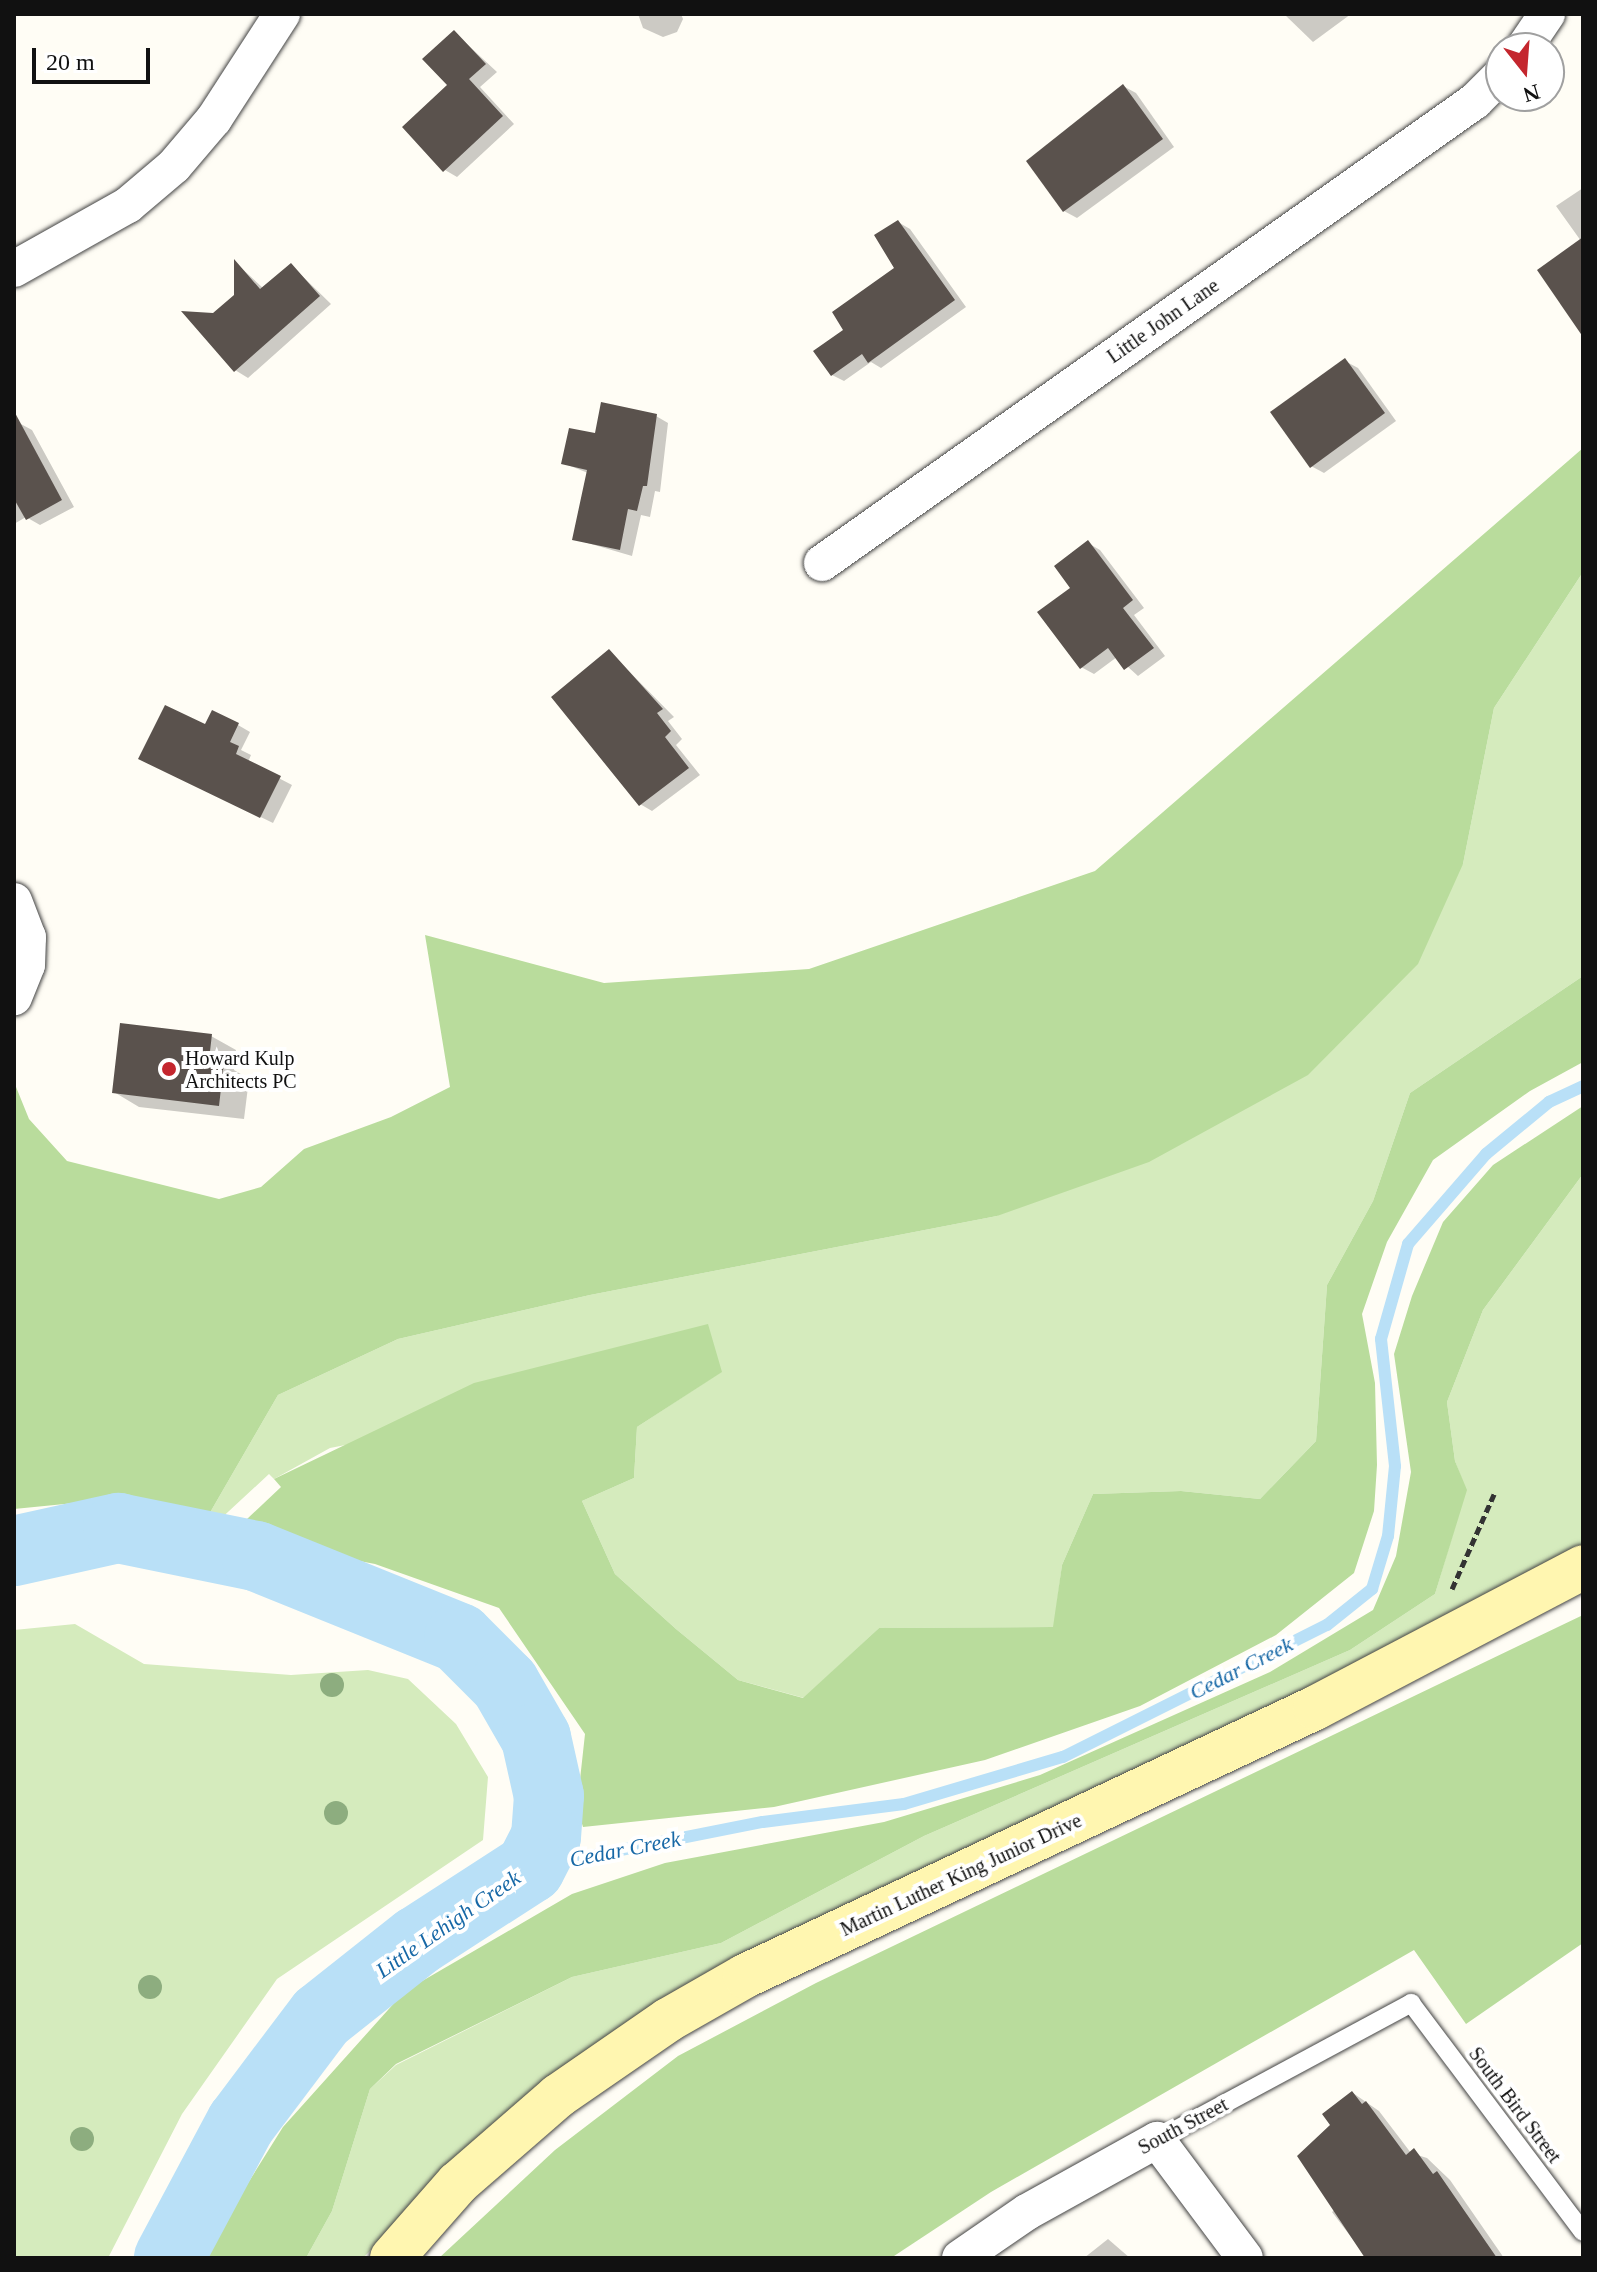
<!DOCTYPE html>
<html>
<head>
<meta charset="utf-8">
<style>
	body { margin:0 }
	#map { position:relative; width:1597px; height:2272px; overflow:hidden; background:#fffdf5; font-family:"Times New Roman",serif }
	div>[style] { position:absolute }
	.green>* { inset:0; background:#d5ebbd }
	.forest>* { inset:0; background:#b9dc9c }
	.shadow>* { inset:0; background:#0003 }
	.stream>* { height:12px; margin:-6px; padding:0 6px; transform-origin:6px; border-radius:6px; background:#b9e0f7 }
	.river>* { height:70px; margin:-35px; padding:0 35px; transform-origin:35px; border-radius:35px; background:#b9e0f7 }
	.building>* { inset:0; background:#5a524d }
	.path>* { height:5px; margin-top:-2.5px; transform-origin:0; background:repeating-linear-gradient(90deg,#333 0 8px,transparent 0 12px) }
	.roads { filter:drop-shadow(0 0 2px #444) drop-shadow(0 0 2px #444) }
	.service>* { height:18px; margin:-9px; padding:0 9px; transform-origin:9px; border-radius:9px; background:#fff }
	.minor>* { height:36px; margin:-18px; padding:0 18px; transform-origin:18px; border-radius:18px; background:#fff }
	.secondary>* { height:44px; margin:-22px; padding:0 22px; transform-origin:22px; border-radius:22px; background:#fff6b0 }
	.trees>* { width:24px; height:24px; margin:-12px; border-radius:50%; background:#8dad7f }
	.dots>* { width:22px; height:22px; translate:-50% -50%; box-sizing:border-box; border:4px solid #fff; border-radius:50% }
	span { translate:-50% -50%; white-space:nowrap; text-align:center; line-height:1.15; -webkit-text-stroke:8px #fff; paint-order:stroke }
	.street-label { font-size:20px; color:#111 }
	.poi-label { font-size:20px; color:#111 }
	.left { translate:0 -50%; text-align:left }
	.water-label { font-size:22px; color:#1768a6; font-style:italic }
	.frame { position:absolute; inset:0; border:16px solid #111; pointer-events:none }
	.north { position:absolute; left:1485px; top:32px; width:80px; height:80px; box-sizing:border-box; background:#fff; border:2px solid #a0a0a0; border-radius:50%; rotate:163deg; font-size:22px; font-weight:700; line-height:32px; text-align:center; color:#111 }
	.north::after { content:''; display:block; margin:auto; width:28px; height:36px; background:#c4262e; clip-path:polygon(50% 0,100% 100%,50% 72%,0 100%) }
	.scale { position:absolute; left:32px; top:48px; width:118px; height:36px; box-sizing:border-box; border:4px solid #111; border-top:0; padding-left:10px; font-size:24px; line-height:28px; white-space:nowrap; color:#111; -webkit-text-stroke:6px #fff; paint-order:stroke }
</style>
</head>
<body>
<div id="map">
	<div class="green">
		<div style="clip-path:polygon(1583px 572px,1583px 976px,1410px 1093px,1373px 1201px,1327px 1285px,1316px 1441px,1260px 1499px,1181px 1491px,1093px 1494px,1062px 1565px,1054px 1627px,879px 1628px,804px 1698px,738px 1680px,676px 1629px,615px 1574px,582px 1501px,634px 1478px,637px 1427px,721px 1372px,330px 1448px,274px 1479px,269px 1474px,215px 1524px,208px 1516px,278px 1395px,398px 1339px,590px 1295px,997px 1216px,1463px 864px,1494px 708px)"></div>
		<div style="clip-path:polygon(1583px 1174px,1583px 1546px,1491px 1603px,838px 1912px,462px 2157px,363px 2258px,306px 2258px,332px 2211px,370px 2089px,396px 2065px,572px 1977px,721px 1943px,924px 1836px,1350px 1650px,1435px 1594px,1466px 1490px,1455px 1461px,1447px 1402px,1483px 1310px)"></div>
		<div style="clip-path:polygon(75px 1624px,144px 1664px,291px 1675px,368px 1670px,408px 1679px,456px 1724px,488px 1777px,483px 1840px,277px 1979px,182px 2114px,108px 2258px,14px 2258px,14px 1630px)"></div>
	</div>
	<div class="forest">
		<div style="clip-path:polygon(1583px 448px,1583px 572px,1494px 708px,1463px 864px,1418px 964px,1308px 1075px,1149px 1162px,997px 1216px,590px 1295px,398px 1339px,278px 1395px,208px 1516px,115px 1499px,14px 1509px,14px 1082px,29px 1119px,67px 1161px,219px 1199px,261px 1187px,304px 1149px,391px 1117px,450px 1087px,425px 935px,604px 983px,809px 969px,1095px 871px)"></div>
		<div style="clip-path:polygon(1583px 976px,1583px 1062px,1530px 1091px,1433px 1160px,1387px 1242px,1362px 1314px,1375px 1383px,1377px 1465px,1374px 1511px,1354px 1573px,1276px 1635px,1140px 1706px,985px 1760px,774px 1807px,583px 1827px,577px 1807px,585px 1734px,499px 1608px,375px 1564px,229px 1536px,281px 1487px,274px 1479px,474px 1383px,708px 1324px,722px 1372px,637px 1427px,634px 1478px,582px 1501px,615px 1574px,676px 1629px,738px 1680px,803px 1698px,879px 1628px,1053px 1627px,1062px 1565px,1093px 1494px,1181px 1491px,1260px 1499px,1316px 1441px,1327px 1285px,1373px 1201px,1410px 1093px)"></div>
		<div style="clip-path:polygon(1583px 1106px,1583px 1174px,1483px 1310px,1447px 1402px,1455px 1461px,1467px 1490px,1435px 1594px,1350px 1650px,924px 1836px,721px 1943px,572px 1977px,396px 2064px,370px 2089px,332px 2211px,306px 2258px,201px 2258px,283px 2127px,405px 1991px,572px 1894px,665px 1863px,884px 1822px,1040px 1775px,1270px 1672px,1373px 1610px,1396px 1556px,1411px 1472px,1394px 1354px,1412px 1296px,1443px 1222px,1493px 1165px)"></div>
		<div style="clip-path:polygon(1583px 1615px,1583px 1943px,1466px 2024px,1414px 1950px,991px 2192px,891px 2258px,439px 2258px,555px 2150px,678px 2056px,816px 1983px)"></div>
	</div>
	<div class="shadow">
		<div style="clip-path:polygon(638px 14px,681px 14px,683px 19px,677px 32px,663px 37px,643px 28px)"></div>
		<div style="clip-path:polygon(1284px 14px,1351px 14px,1313px 42px)"></div>
		<div style="clip-path:polygon(454px 32px,497px 72px,480px 87px,514px 124px,457px 177px,445px 170px)"></div>
		<div style="clip-path:polygon(1123px 86px,1136px 93px,1174px 147px,1077px 218px,1064px 211px,1028px 161px)"></div>
		<div style="clip-path:polygon(1583px 188px,1583px 326px,1581px 241px,1556px 206px)"></div>
		<div style="clip-path:polygon(898px 222px,910px 229px,966px 307px,881px 368px,871px 362px,844px 381px,832px 375px,897px 269px)"></div>
		<div style="clip-path:polygon(236px 263px,264px 289px,291px 265px,331px 304px,248px 378px,235px 370px,214px 315px,236px 295px)"></div>
		<div style="clip-path:polygon(1345px 361px,1358px 368px,1396px 421px,1324px 473px,1311px 466px)"></div>
		<div style="clip-path:polygon(656px 416px,668px 423px,660px 492px,655px 491px,650px 517px,641px 515px,632px 556px,574px 539px,588px 473px,563px 463px,596px 435px)"></div>
		<div style="clip-path:polygon(19px 423px,32px 430px,74px 507px,40px 525px,26px 517px,14px 524px,14px 426px)"></div>
		<div style="clip-path:polygon(1088px 543px,1100px 550px,1144px 608px,1134px 615px,1165px 656px,1138px 676px,1117px 657px,1094px 674px,1081px 667px)"></div>
		<div style="clip-path:polygon(609px 651px,674px 717px,668px 721px,682px 739px,676px 745px,700px 775px,652px 811px,640px 804px)"></div>
		<div style="clip-path:polygon(238px 725px,250px 732px,241px 750px,251px 755px,248px 762px,292px 785px,273px 823px,153px 765px,206px 727px)"></div>
		<div style="clip-path:polygon(211px 1036px,236px 1050px,234px 1070px,249px 1079px,244px 1119px,139px 1107px,114px 1092px)"></div>
		<div style="clip-path:polygon(1353px 2093px,1379px 2111px,1411px 2153px,1427px 2158px,1450px 2180px,1504px 2258px,1367px 2258px,1332px 2212px,1338px 2207px,1333px 2125px)"></div>
		<div style="clip-path:polygon(1108px 2239px,1130px 2258px,1084px 2258px)"></div>
	</div>
	<div class="stream">
		<div style="left:530px;top:1868px;width:237px;rotate:-11.2deg"></div>
		<div style="left:763px;top:1822px;width:142px;rotate:-7.3deg"></div>
		<div style="left:904px;top:1804px;width:166px;rotate:-16.5deg"></div>
		<div style="left:1063px;top:1757px;width:295px;rotate:-26.6deg"></div>
		<div style="left:1327px;top:1625px;width:58px;rotate:-38.7deg"></div>
		<div style="left:1372px;top:1589px;width:55px;rotate:-73.2deg"></div>
		<div style="left:1388px;top:1536px;width:70px;rotate:-84.3deg"></div>
		<div style="left:1395px;top:1466px;width:128px;rotate:-96.3deg"></div>
		<div style="left:1381px;top:1339px;width:99px;rotate:-74.1deg"></div>
		<div style="left:1408px;top:1244px;width:119px;rotate:-49.1deg"></div>
		<div style="left:1486px;top:1154px;width:82px;rotate:-39.5deg"></div>
		<div style="left:1549px;top:1102px;width:38px;rotate:-25deg"></div>
	</div>
	<div class="river">
		<div style="left:14px;top:1551px;width:107px;rotate:-12.5deg"></div>
		<div style="left:118px;top:1528px;width:141px;rotate:11.5deg"></div>
		<div style="left:256px;top:1556px;width:219px;rotate:22deg"></div>
		<div style="left:459px;top:1638px;width:65px;rotate:45deg"></div>
		<div style="left:505px;top:1684px;width:62px;rotate:60.1deg"></div>
		<div style="left:536px;top:1738px;width:59px;rotate:77.4deg"></div>
		<div style="left:549px;top:1796px;width:41px;rotate:94.2deg"></div>
		<div style="left:546px;top:1837px;width:35px;rotate:117deg"></div>
		<div style="left:530px;top:1868px;width:135px;rotate:147.1deg"></div>
		<div style="left:417px;top:1941px;width:122px;rotate:141.6deg"></div>
		<div style="left:321px;top:2017px;width:133px;rotate:127deg"></div>
		<div style="left:241px;top:2123px;width:153px;rotate:118.1deg"></div>
	</div>
	<div class="building">
		<div style="clip-path:polygon(454px 30px,486px 64px,469px 79px,503px 116px,443px 172px,402px 127px,447px 85px,422px 59px)"></div>
		<div style="clip-path:polygon(1123px 84px,1163px 139px,1063px 212px,1026px 161px)"></div>
		<div style="clip-path:polygon(898px 220px,955px 300px,868px 363px,862px 354px,831px 376px,813px 351px,843px 330px,832px 312px,894px 268px,874px 235px)"></div>
		<div style="clip-path:polygon(1583px 237px,1583px 337px,1537px 270px)"></div>
		<div style="clip-path:polygon(234px 259px,260px 289px,291px 263px,320px 296px,234px 372px,181px 311px,213px 313px,234px 295px)"></div>
		<div style="clip-path:polygon(1345px 358px,1385px 413px,1310px 468px,1270px 412px)"></div>
		<div style="clip-path:polygon(601px 402px,657px 414px,647px 486px,643px 486px,637px 511px,628px 509px,620px 550px,572px 540px,587px 470px,561px 464px,569px 428px,595px 433px)"></div>
		<div style="clip-path:polygon(14px 411px,62px 500px,26px 520px,14px 499px)"></div>
		<div style="clip-path:polygon(1088px 540px,1133px 600px,1123px 608px,1154px 648px,1124px 670px,1108px 648px,1080px 669px,1037px 612px,1070px 588px,1054px 566px)"></div>
		<div style="clip-path:polygon(609px 649px,663px 709px,657px 713px,671px 731px,665px 737px,689px 768px,639px 806px,551px 697px)"></div>
		<div style="clip-path:polygon(165px 705px,205px 724px,212px 710px,239px 723px,230px 742px,239px 746px,236px 754px,281px 776px,260px 818px,138px 759px)"></div>
		<div style="clip-path:polygon(120px 1023px,212px 1034px,209px 1060px,224px 1062px,219px 1106px,112px 1093px)"></div>
		<div style="clip-path:polygon(1352px 2091px,1362px 2104px,1366px 2101px,1406px 2155px,1414px 2148px,1433px 2174px,1437px 2171px,1497px 2258px,1365px 2258px,1297px 2156px,1330px 2125px,1322px 2114px)"></div>
	</div>
	<div class="path">
		<div style="left:1452px;top:1589px;width:104px;rotate:-66.1deg"></div>
	</div>
	<div class="roads">
		<div class="service">
			<div style="left:1157px;top:2140px;width:289px;rotate:-28.3deg"></div>
			<div style="left:1411px;top:2003px;width:286px;rotate:53.1deg"></div>
		</div>
		<div class="minor">
			<div style="left:1524px;top:48px;width:41px;rotate:-55.9deg"></div>
			<div style="left:14px;top:269px;width:131px;rotate:-29.3deg"></div>
			<div style="left:128px;top:205px;width:60px;rotate:-40.3deg"></div>
			<div style="left:174px;top:166px;width:62px;rotate:-49.6deg"></div>
			<div style="left:214px;top:119px;width:125px;rotate:-57.1deg"></div>
			<div style="left:822px;top:563px;width:800px;rotate:-35.28deg"></div>
			<div style="left:1475px;top:101px;width:37px;rotate:-45deg"></div>
			<div style="left:14px;top:901px;width:39px;rotate:69deg"></div>
			<div style="left:28px;top:937px;width:28px;rotate:92deg"></div>
			<div style="left:27px;top:965px;width:35px;rotate:112deg"></div>
			<div style="left:960px;top:2258px;width:81px;rotate:-34.5deg"></div>
			<div style="left:1027px;top:2212px;width:149px;rotate:-29deg"></div>
			<div style="left:1157px;top:2140px;width:147px;rotate:53.3deg"></div>
		</div>
		<div class="secondary">
			<div style="left:392px;top:2258px;width:100px;rotate:-48.7deg"></div>
			<div style="left:458px;top:2183px;width:133px;rotate:-41deg"></div>
			<div style="left:558px;top:2096px;width:134px;rotate:-34.6deg"></div>
			<div style="left:668px;top:2020px;width:89px;rotate:-29.7deg"></div>
			<div style="left:745px;top:1976px;width:630px;rotate:-25.18deg"></div>
			<div style="left:1315px;top:1708px;width:303px;rotate:-27.7deg"></div>
		</div>
	</div>
	<div class="trees">
		<div style="left:332px;top:1685px"></div>
		<div style="left:336px;top:1813px"></div>
		<div style="left:150px;top:1987px"></div>
		<div style="left:82px;top:2139px"></div>
	</div>
	<div class="dots">
		<div style="left:169px;top:1069px;background:#c4262e"></div>
	</div>
	<div class="street-label">
		<span style="left:1163px;top:321px;rotate:-35deg">Little John Lane</span>
		<span style="left:961px;top:1875px;rotate:-25deg">Martin Luther King Junior Drive</span>
		<span style="left:1515px;top:2105px;rotate:53deg">South Bird Street</span>
		<span style="left:1183px;top:2126px;rotate:-28deg">South Street</span>
	</div>
	<div class="poi-label">
		<span class="left" style="left:185px;top:1070px">Howard Kulp<br>Architects PC</span>
	</div>
	<div class="water-label">
		<span style="left:1241px;top:1668px;rotate:-27deg">Cedar Creek</span>
		<span style="left:625px;top:1849px;rotate:-11deg">Cedar Creek</span>
		<span style="left:448px;top:1924px;rotate:-35deg">Little Lehigh Creek</span>
	</div>
	<div class="frame"></div>
	<div class="north">N</div>
	<div class="scale">20 m</div>
</div>
</body>
</html>
